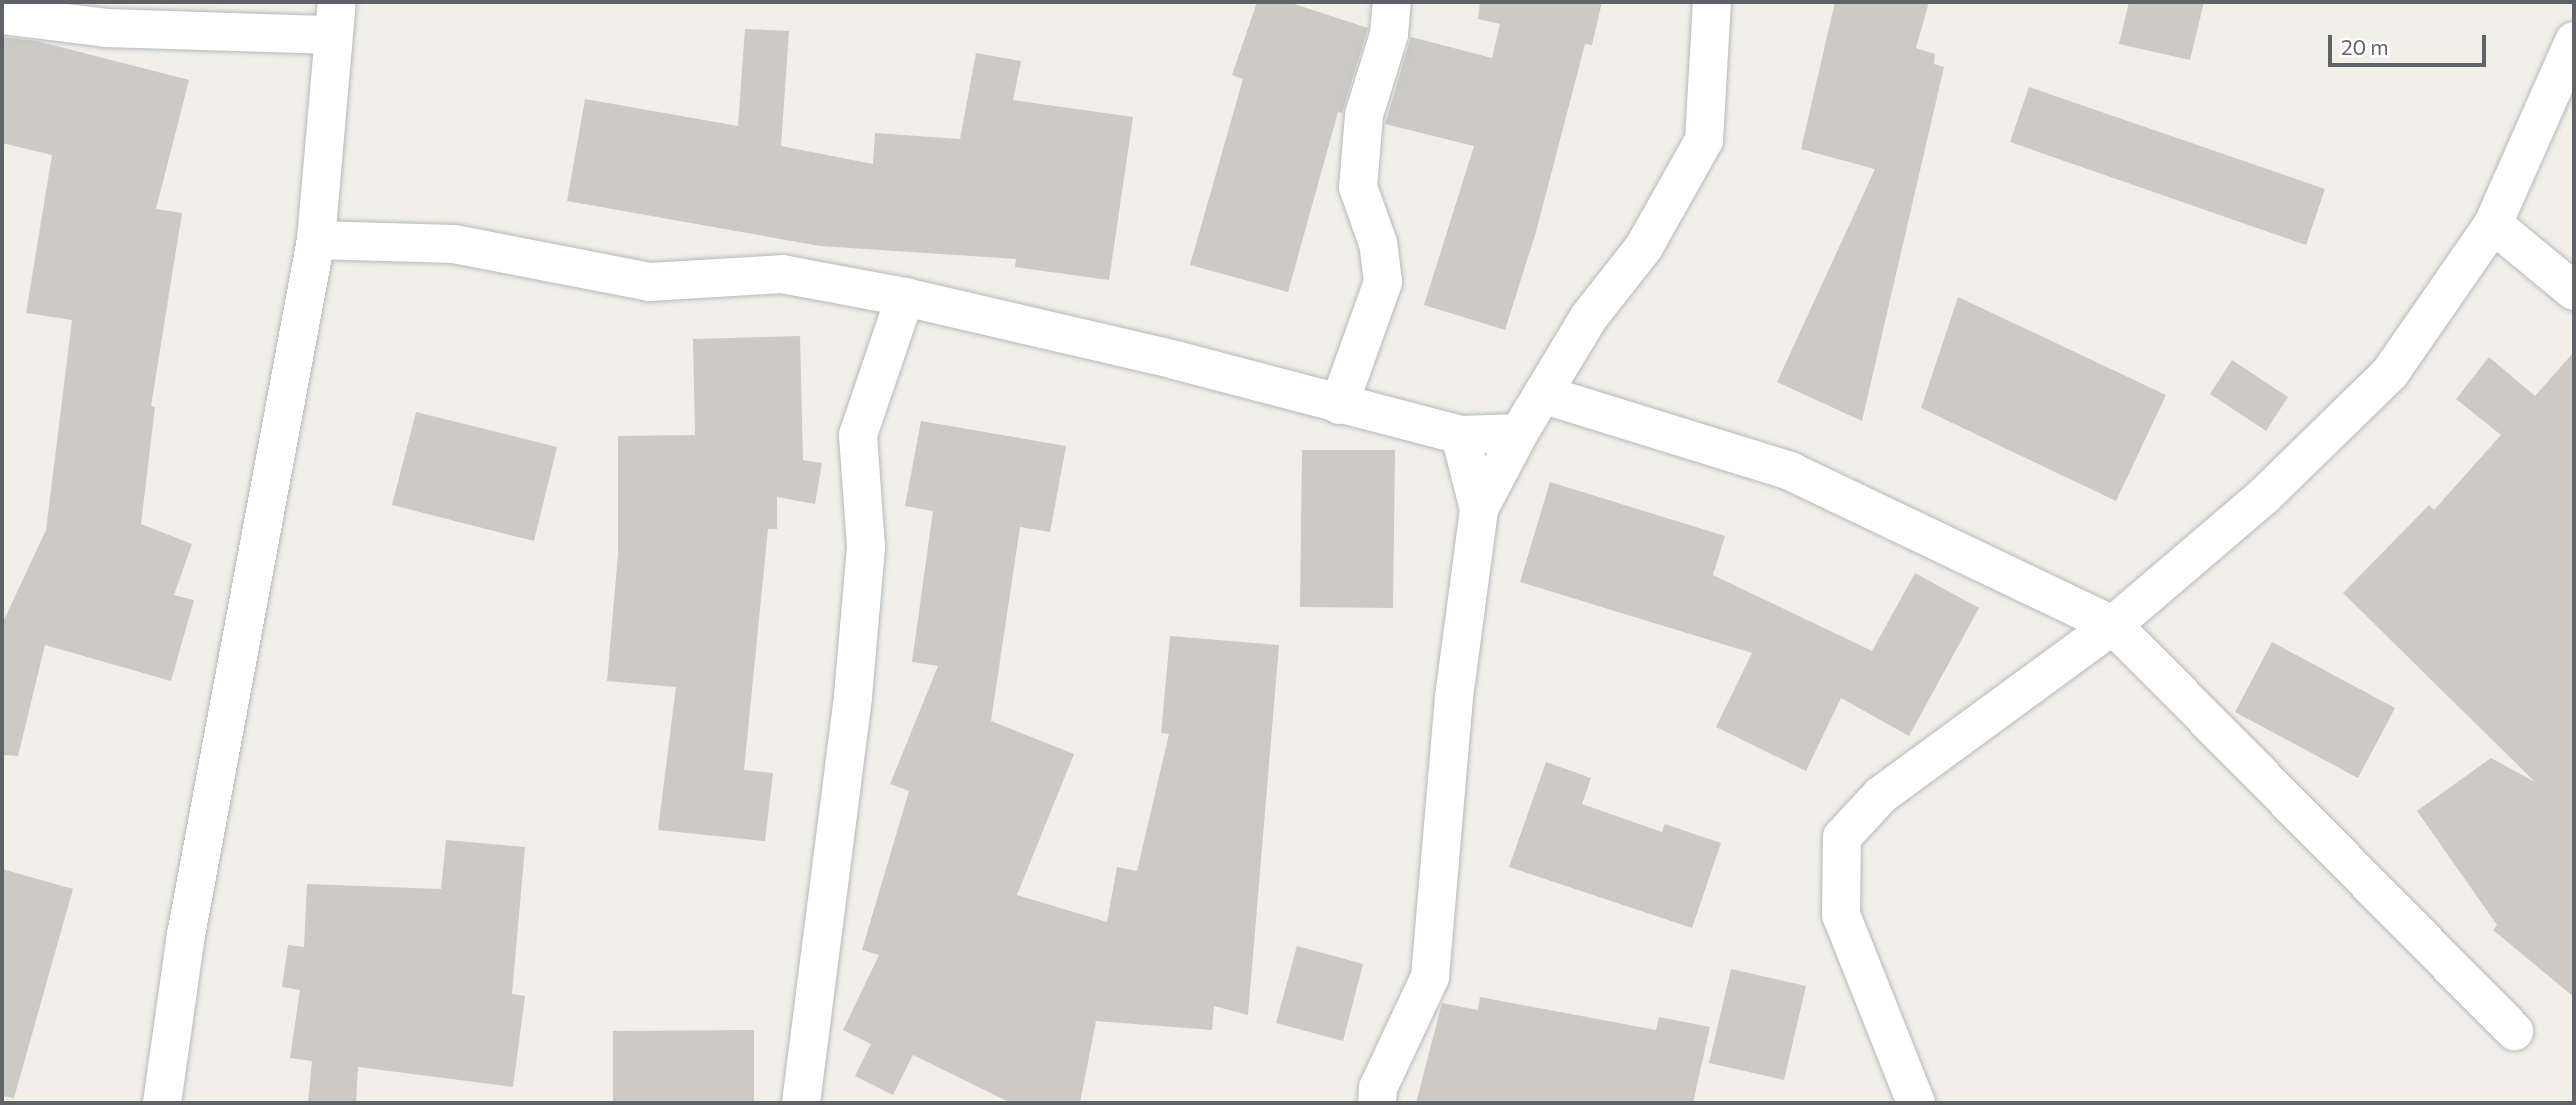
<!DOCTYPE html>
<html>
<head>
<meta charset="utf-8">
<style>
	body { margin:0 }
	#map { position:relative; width:2576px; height:1105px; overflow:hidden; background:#f1efe8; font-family:Commissioner,sans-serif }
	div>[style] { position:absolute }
	.building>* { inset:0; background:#cccac5 }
	.roads { filter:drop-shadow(0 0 2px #b5b8bc) drop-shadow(0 0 2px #b5b8bc) }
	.street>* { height:38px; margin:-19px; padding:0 19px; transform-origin:19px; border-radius:19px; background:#fff }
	span { translate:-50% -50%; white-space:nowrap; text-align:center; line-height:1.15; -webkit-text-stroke:6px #fff; paint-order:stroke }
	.frame { position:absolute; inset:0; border:4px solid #5f6368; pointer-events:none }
	.scale { position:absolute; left:2328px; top:35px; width:158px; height:32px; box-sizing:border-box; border:4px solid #5f6368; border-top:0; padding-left:9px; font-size:21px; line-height:24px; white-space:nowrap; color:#5f6368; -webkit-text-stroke:5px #fff; paint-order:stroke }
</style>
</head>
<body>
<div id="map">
	<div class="building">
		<div style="clip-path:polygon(1257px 2px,1288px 2px,1368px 28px,1342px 113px,1338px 112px,1288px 292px,1190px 265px,1243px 79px,1232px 75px)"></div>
		<div style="clip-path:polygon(1480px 2px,1602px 2px,1592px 45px,1585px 44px,1536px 232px,1505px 330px,1424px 305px,1474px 146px,1385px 124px,1411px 37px,1492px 58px,1500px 24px,1478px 19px)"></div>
		<div style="clip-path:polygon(1835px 2px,1929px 2px,1916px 48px,1935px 54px,1934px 64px,1944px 67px,1862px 421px,1777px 382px,1875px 169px,1801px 149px)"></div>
		<div style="clip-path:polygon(2129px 2px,2204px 2px,2190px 60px,2119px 44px)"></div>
		<div style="clip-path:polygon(745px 29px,789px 31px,781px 146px,873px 164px,875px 133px,960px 139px,976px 53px,1021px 61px,1013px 100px,1133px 117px,1109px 280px,1015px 267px,1016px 259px,820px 246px,567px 201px,585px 99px,738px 126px)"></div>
		<div style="clip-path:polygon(2px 37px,37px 41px,189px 80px,156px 209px,182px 213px,151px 406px,155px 407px,141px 524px,192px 544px,174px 595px,194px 600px,171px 681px,45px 645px,18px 756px,2px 755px,2px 624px,46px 530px,72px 320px,26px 313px,52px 155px,2px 143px)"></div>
		<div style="clip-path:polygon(2029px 87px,2325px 189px,2306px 245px,2010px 142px)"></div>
		<div style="clip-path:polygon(1958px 297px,2166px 395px,2116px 501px,1921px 408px)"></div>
		<div style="clip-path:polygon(800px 336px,803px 460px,822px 463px,815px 504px,777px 497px,777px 529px,768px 529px,744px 770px,773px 773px,765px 841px,658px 830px,676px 687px,607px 681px,618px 554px,618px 436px,695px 435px,693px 339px)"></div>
		<div style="clip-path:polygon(2574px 352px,2574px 997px,2493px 930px,2497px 925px,2417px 811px,2491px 758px,2535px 782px,2343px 593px,2429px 505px,2434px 510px,2501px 435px,2456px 399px,2489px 357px,2535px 396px)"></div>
		<div style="clip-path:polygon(2232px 360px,2288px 397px,2266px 431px,2210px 394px)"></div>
		<div style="clip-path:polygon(416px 412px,557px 447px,534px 541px,392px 505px)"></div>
		<div style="clip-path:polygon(921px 421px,1066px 446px,1050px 532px,1020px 527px,991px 721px,1074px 754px,1017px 895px,1107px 922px,1117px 867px,1137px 871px,1169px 734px,1161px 733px,1170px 636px,1279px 645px,1248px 1015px,1214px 1006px,1212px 1030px,1096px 1021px,1080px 1103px,1011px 1103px,913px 1055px,893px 1095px,855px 1076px,871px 1044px,843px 1030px,879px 955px,862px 950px,909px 791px,890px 784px,938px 666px,912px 662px,933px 511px,905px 506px)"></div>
		<div style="clip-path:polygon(1302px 450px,1395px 450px,1393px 608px,1300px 607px)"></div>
		<div style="clip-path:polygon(1550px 482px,1725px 536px,1713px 575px,1872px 651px,1915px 573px,1979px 608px,1909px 736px,1841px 698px,1806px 771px,1716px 727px,1752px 653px,1520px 582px)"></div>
		<div style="clip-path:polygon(2272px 642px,2395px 708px,2358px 778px,2235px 712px)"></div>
		<div style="clip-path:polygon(1546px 762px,1591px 778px,1582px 804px,1662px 832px,1665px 824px,1721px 843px,1692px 928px,1509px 867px)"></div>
		<div style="clip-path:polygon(446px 840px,525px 847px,512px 994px,525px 996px,513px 1087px,358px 1067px,356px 1103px,308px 1103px,312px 1061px,290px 1058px,300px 990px,282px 987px,288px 945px,304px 947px,307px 884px,441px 889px)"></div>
		<div style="clip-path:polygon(2px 869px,73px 889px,14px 1098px,2px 1096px)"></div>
		<div style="clip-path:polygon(1297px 946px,1363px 964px,1343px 1041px,1276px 1023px)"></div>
		<div style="clip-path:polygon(1731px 969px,1806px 986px,1784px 1080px,1709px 1063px)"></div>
		<div style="clip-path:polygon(1480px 997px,1656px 1030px,1659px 1017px,1710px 1027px,1693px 1103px,1416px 1103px,1442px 1003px,1478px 1010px)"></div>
		<div style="clip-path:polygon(754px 1030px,754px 1103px,613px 1103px,613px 1031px)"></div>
	</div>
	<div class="roads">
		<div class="street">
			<div style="left:2px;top:15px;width:105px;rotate:7.1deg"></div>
			<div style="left:106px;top:28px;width:227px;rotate:1.8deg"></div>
			<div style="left:2493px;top:224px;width:105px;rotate:39.6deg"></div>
			<div style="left:316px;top:240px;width:138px;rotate:1.7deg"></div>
			<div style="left:454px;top:244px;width:199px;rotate:11deg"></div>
			<div style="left:649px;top:282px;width:133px;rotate:-3.4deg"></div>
			<div style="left:782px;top:274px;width:125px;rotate:10.6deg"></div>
			<div style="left:905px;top:297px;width:277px;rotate:13.1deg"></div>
			<div style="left:1175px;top:360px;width:295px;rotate:14.7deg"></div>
			<div style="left:1460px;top:435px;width:59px;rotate:-1.9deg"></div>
			<div style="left:1545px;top:395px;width:257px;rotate:17.2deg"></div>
			<div style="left:1790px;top:471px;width:358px;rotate:25.5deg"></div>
			<div style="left:2113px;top:625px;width:571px;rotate:45.35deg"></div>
			<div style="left:1339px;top:405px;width:131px;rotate:-70.3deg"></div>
			<div style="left:1383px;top:282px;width:39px;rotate:-97deg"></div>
			<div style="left:1378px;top:243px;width:59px;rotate:-109.7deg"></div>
			<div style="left:1358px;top:187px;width:72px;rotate:-85.2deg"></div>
			<div style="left:1364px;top:115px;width:85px;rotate:-72.8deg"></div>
			<div style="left:1389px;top:34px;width:32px;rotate:-85deg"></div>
			<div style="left:1460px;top:435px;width:76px;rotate:75.6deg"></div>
			<div style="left:162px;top:1103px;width:170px;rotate:-81.9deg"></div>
			<div style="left:186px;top:935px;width:707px;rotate:-79.41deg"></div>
			<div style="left:316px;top:240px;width:239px;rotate:-85deg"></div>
			<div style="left:801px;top:1103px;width:410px;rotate:-82.7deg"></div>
			<div style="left:853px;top:696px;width:150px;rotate:-85deg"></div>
			<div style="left:866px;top:547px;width:112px;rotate:-94.1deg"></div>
			<div style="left:858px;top:435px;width:146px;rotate:-71.2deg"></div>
			<div style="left:1377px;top:1103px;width:15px;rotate:-86deg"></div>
			<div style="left:1378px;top:1088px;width:123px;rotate:-64.9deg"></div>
			<div style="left:1430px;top:977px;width:281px;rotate:-85.1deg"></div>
			<div style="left:1454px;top:697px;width:190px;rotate:-82.4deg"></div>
			<div style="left:1479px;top:509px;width:86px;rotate:-62.2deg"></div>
			<div style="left:1519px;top:433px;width:135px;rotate:-58.9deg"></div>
			<div style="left:1589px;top:317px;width:89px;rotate:-51.8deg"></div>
			<div style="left:1644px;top:247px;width:123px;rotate:-60.7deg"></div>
			<div style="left:1704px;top:140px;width:138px;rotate:-86.7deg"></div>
			<div style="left:1916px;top:1103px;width:202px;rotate:-111.7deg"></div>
			<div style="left:1841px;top:915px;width:78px;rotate:-89.3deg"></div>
			<div style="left:1842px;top:837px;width:57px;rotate:-47.1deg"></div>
			<div style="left:1881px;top:795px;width:288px;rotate:-36.2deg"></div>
			<div style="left:2113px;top:625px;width:199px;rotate:-40.5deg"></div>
			<div style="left:2264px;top:496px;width:176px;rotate:-44.3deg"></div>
			<div style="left:2390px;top:373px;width:181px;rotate:-55.3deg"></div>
			<div style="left:2493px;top:224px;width:200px;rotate:-66.1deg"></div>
		</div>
	</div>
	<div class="frame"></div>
	<div class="scale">20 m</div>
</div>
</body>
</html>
